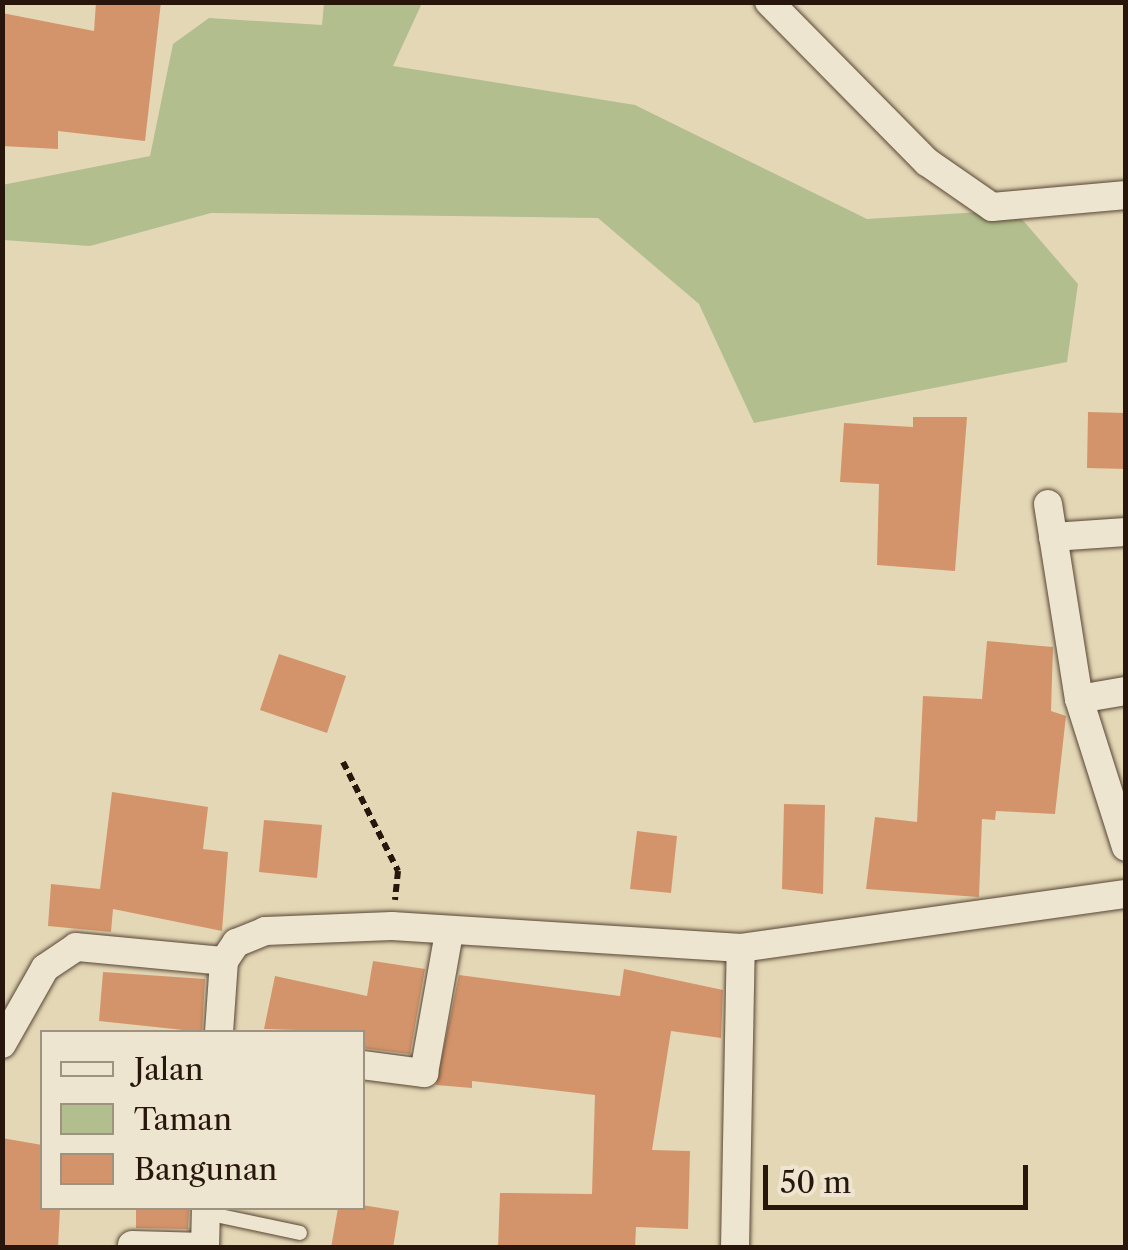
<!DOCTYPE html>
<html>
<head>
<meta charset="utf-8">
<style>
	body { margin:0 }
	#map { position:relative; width:1128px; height:1250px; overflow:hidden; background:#e4d7b5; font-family:"Libre Caslon Text",serif }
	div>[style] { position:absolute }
	.green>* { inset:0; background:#b2be8e }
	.building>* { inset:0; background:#d4946b }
	.path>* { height:6px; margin-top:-3px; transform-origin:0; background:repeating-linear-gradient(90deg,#28160c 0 8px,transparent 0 13px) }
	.roads { filter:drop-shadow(0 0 2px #574636) drop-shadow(0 0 2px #574636) }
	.service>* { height:14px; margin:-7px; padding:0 7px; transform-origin:7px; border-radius:7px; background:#ede5cf }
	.minor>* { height:28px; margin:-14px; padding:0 14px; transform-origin:14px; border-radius:14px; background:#ede5cf }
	span { translate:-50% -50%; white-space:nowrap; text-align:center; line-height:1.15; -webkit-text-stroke:10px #ede5cf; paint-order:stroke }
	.frame { position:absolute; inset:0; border:5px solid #28160c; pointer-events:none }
	.legend { position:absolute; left:40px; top:1030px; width:325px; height:180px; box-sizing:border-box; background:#ede5cf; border:2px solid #9e9281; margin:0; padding:12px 18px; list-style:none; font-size:30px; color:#28160c }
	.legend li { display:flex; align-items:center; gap:20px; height:50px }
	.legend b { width:50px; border:2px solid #9e9281 }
	.scale { position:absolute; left:763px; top:1165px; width:265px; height:45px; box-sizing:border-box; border:5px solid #28160c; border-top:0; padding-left:12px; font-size:30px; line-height:35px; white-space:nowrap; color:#28160c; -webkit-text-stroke:8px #ede5cf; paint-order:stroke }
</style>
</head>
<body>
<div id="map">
	<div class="green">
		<div style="clip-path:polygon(324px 3px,422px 3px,393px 66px,635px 105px,867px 219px,1014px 210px,1078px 284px,1067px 362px,754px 423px,699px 304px,598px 218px,211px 213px,90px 246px,3px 240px,2px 185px,150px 156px,173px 44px,209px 18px,322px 25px)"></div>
	</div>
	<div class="building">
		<div style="clip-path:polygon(96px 2px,161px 2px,145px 141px,58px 131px,58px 149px,2px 146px,2px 13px,94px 31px)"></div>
		<div style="clip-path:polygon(1088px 412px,1126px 413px,1126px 469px,1087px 468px)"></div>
		<div style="clip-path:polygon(913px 417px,967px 417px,955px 571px,877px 565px,879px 484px,840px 482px,844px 423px,913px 427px)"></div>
		<div style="clip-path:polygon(987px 641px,1053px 647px,1051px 711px,1066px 716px,1055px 814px,996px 811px,995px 820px,982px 819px,979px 897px,866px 889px,875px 817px,917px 822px,923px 696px,982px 699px)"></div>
		<div style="clip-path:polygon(279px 654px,346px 676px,327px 733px,260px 710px)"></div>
		<div style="clip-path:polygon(112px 792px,208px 807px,203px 849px,228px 852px,222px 931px,113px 909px,111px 932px,48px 926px,51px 884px,100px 889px)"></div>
		<div style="clip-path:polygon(784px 804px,825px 805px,823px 894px,782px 889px)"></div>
		<div style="clip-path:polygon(264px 820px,322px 825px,317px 878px,259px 872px)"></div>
		<div style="clip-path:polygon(637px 831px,677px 836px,671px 893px,630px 889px)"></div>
		<div style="clip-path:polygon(373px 961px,425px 969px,410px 1054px,362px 1048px,362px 1032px,264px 1029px,275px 976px,367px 996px)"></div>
		<div style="clip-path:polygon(624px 969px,723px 990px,721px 1038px,671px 1031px,652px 1150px,690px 1151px,688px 1229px,636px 1227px,635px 1248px,498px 1248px,500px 1193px,592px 1194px,595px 1095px,472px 1081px,472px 1088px,436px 1085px,459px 975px,620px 996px)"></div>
		<div style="clip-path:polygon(103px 972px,205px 979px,202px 1032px,99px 1021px)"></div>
		<div style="clip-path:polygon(2px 1138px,42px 1145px,42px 1208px,60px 1208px,58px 1248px,2px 1248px)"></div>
		<div style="clip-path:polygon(362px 1205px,399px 1211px,393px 1248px,331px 1248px,338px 1208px)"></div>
		<div style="clip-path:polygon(136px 1208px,189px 1208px,188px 1229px,136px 1228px)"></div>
	</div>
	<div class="path">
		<div style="left:343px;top:762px;width:122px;rotate:63.2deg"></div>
		<div style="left:398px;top:871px;width:29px;rotate:96deg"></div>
	</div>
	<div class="roads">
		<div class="service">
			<div style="left:206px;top:1213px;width:96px;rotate:12deg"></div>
		</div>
		<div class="minor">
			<div style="left:769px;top:2px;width:225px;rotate:45.4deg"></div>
			<div style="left:927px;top:162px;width:79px;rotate:34.7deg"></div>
			<div style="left:992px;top:207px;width:135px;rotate:-5.1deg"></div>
			<div style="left:1048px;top:504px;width:197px;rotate:81deg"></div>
			<div style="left:1079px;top:699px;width:155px;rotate:72.4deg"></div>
			<div style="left:1053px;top:537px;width:73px;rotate:-3.9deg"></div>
			<div style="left:1079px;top:699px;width:48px;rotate:-9.7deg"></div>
			<div style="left:219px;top:1032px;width:71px;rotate:-86deg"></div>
			<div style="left:224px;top:961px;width:22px;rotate:-56deg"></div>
			<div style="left:236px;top:943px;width:31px;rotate:-22deg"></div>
			<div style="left:265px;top:931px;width:127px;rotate:-2.3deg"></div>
			<div style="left:392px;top:926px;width:350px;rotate:3.6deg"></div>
			<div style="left:741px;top:948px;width:389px;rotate:-8deg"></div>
			<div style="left:2px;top:1044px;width:87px;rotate:-60.5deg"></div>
			<div style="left:45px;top:968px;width:37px;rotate:-34deg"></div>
			<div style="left:76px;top:947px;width:149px;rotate:5.4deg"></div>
			<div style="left:362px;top:1065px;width:63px;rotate:7.4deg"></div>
			<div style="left:424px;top:1073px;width:142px;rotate:-79.9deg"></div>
			<div style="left:132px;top:1245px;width:73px;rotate:1.6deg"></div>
			<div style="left:205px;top:1248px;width:40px;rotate:-88.6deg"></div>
			<div style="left:735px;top:1248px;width:300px;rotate:-88.9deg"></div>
		</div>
	</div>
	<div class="frame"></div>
	<ul class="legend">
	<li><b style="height:12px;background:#ede5cf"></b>Jalan</li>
	<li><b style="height:28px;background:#b2be8e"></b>Taman</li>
	<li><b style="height:28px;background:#d4946b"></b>Bangunan</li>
	</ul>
	<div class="scale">50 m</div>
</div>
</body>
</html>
